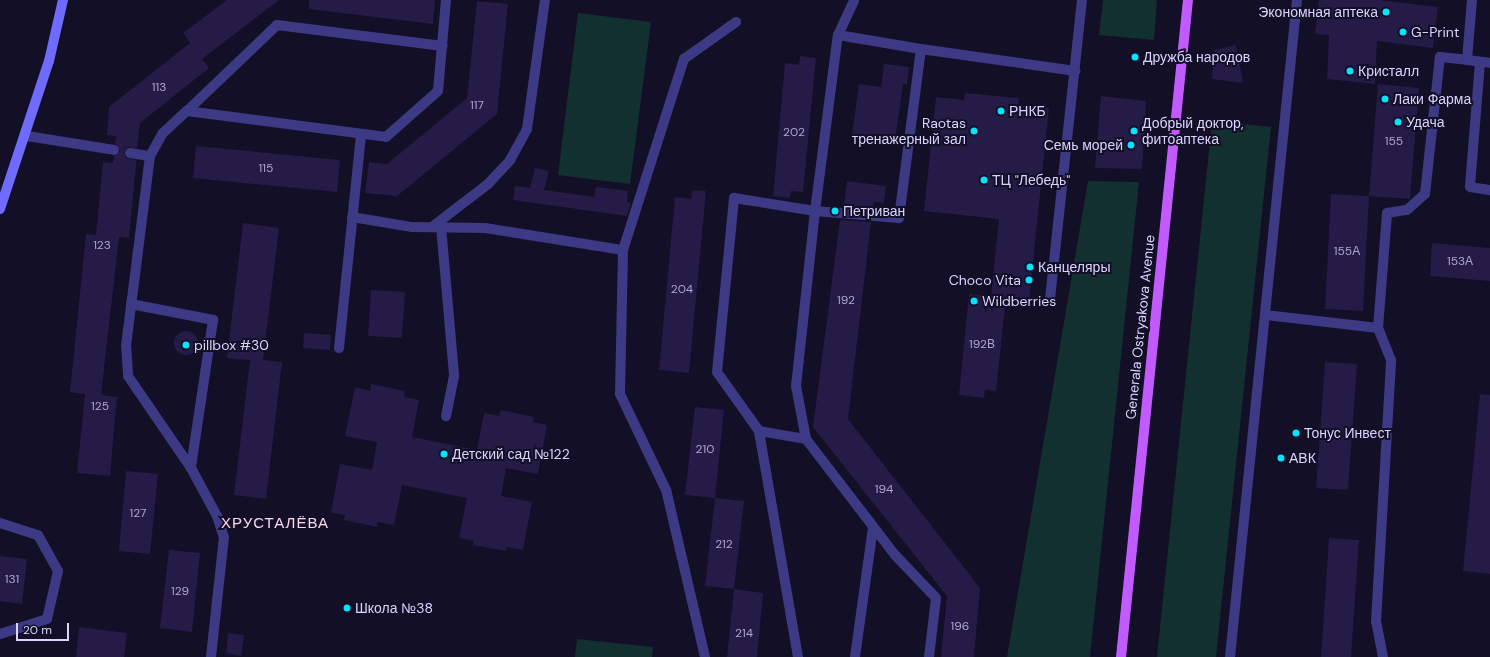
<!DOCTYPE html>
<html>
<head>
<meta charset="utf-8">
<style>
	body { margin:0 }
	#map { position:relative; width:1490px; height:657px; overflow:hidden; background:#130f26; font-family:"DM Sans",sans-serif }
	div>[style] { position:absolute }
	.green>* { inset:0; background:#12302f }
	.building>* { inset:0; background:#241b47 }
	.round { border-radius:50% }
	.lane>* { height:10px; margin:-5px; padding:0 5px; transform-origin:5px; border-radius:5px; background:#3d3a85 }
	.street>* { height:10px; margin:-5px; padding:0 5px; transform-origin:5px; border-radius:5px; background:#3d3a85 }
	.secondary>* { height:10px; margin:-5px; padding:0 5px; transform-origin:5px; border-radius:5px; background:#6f6bff }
	.primary>* { height:10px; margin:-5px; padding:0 5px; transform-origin:5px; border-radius:5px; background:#c25bff }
	.dots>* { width:11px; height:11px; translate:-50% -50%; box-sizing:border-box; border:2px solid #130f26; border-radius:50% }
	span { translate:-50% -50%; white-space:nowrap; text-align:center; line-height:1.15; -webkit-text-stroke:4px #130f26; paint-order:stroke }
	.number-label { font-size:12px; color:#aca6d1 }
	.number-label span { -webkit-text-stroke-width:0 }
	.poi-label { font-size:14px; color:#d9d4ff }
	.right { translate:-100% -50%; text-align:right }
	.left { translate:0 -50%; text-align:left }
	.street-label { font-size:14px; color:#d9d4ff }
	.neighbourhood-label { font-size:15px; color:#ffd6f0; letter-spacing:1px }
	.scale { position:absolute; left:16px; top:623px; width:53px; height:18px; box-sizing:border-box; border:2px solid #d9d4ff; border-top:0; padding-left:5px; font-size:12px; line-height:14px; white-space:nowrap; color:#d9d4ff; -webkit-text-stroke:3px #130f26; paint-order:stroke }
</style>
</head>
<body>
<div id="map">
	<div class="green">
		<div style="clip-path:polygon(1103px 0,1157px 0,1154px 40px,1099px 35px)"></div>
		<div style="clip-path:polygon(578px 13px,651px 22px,630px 184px,558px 175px)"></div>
		<div style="clip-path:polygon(1212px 121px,1271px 127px,1216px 657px,1157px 657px)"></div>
		<div style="clip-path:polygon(1088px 181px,1139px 182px,1090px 657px,1007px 657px)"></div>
		<div style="clip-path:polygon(577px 639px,653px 647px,652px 657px,575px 657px)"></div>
	</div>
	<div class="building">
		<div style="clip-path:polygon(227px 0,279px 0,202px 59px,209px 68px,140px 123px,137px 148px,128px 147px,124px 152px,126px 158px,136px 160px,136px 165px,129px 238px,119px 237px,101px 395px,117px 397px,110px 476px,77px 473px,85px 394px,70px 392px,86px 234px,96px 235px,103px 162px,113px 163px,114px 156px,120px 151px,115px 144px,116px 136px,107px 135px,109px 107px,190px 43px,183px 33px)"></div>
		<div style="clip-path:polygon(309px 0,435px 0,433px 24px,309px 9px)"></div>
		<div style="clip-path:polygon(1319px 0,1379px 0,1438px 7px,1433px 48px,1377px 41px,1375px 84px,1327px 79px,1329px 35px,1315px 34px)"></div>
		<div style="clip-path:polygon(477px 1px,508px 4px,497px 114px,397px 196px,365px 193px,369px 162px,387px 164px,467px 98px)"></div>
		<div style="clip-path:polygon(1236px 45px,1243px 83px,1212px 79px,1214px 50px)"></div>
		<div style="clip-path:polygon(800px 56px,816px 58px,803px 192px,791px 191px,790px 198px,773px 196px,785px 63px,799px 65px)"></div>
		<div style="clip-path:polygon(884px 64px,909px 67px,907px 84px,903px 84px,895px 141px,852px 135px,859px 84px,881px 87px)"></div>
		<div style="clip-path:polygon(1378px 84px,1419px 88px,1410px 199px,1369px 196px)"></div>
		<div style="clip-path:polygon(965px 93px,1019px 98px,1018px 105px,1049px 108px,1029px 301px,1006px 298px,996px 391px,985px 390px,984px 398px,959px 395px,969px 294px,991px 296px,999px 219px,924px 211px,936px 97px,964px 100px)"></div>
		<div style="clip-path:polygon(1101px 96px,1146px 101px,1142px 169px,1095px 168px)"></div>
		<div style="clip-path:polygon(196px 146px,340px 160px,337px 192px,193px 178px)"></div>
		<div style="clip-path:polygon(535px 168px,549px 171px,544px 190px,594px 197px,596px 187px,628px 191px,627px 202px,631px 203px,627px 216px,513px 200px,515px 186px,530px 188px)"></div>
		<div style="clip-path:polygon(847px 181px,886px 186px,884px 203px,874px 202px,873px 209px,844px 207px)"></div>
		<div style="clip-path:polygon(692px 190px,706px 191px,689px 373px,659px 370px,675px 197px,691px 199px)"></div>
		<div style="clip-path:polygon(1331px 194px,1369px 196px,1363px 311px,1325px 309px)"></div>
		<div style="clip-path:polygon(840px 220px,871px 222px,848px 419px,980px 588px,974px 657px,941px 657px,947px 596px,813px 427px)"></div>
		<div style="clip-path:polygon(243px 223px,279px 228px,263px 360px,282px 362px,266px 499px,234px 495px,250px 360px,227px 358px)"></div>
		<div style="clip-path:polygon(1432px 243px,1490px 248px,1490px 281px,1430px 276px)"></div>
		<div style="clip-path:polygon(371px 290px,405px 292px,402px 338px,368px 336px)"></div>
		<div class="round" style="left:174px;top:331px;width:24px;height:24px"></div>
		<div style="clip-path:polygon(304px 333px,331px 335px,330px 350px,303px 348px)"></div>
		<div style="clip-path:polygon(1325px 362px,1357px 364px,1348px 490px,1316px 488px)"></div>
		<div style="clip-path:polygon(371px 384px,405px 391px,404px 397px,419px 400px,412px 437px,477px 450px,484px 413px,499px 416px,501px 410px,534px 417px,533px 422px,547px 425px,538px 474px,506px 468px,501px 496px,532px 502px,523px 550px,507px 547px,506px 551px,473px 545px,474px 541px,459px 538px,467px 498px,402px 485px,394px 525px,378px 522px,377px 527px,344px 520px,345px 515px,331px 513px,340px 464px,372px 470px,377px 442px,345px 436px,355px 387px,370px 391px)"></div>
		<div style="clip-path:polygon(1480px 394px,1490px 395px,1490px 574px,1463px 571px)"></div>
		<div style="clip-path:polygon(695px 407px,724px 410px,715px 498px,685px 495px)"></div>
		<div style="clip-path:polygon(126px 471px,158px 474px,150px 554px,119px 551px)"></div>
		<div style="clip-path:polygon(715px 498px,744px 501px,734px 589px,705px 586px)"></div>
		<div style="clip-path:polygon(1329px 538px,1359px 540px,1351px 657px,1321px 657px)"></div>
		<div style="clip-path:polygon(169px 550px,200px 553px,192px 632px,160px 628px)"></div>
		<div style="clip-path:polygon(0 556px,27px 559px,22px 604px,0 601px)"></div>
		<div style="clip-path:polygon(734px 589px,763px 593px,757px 657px,727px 657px)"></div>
		<div style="clip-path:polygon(79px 627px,127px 633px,124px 657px,76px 657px)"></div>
		<div style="clip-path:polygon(228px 633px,244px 635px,241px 656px,226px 653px)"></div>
	</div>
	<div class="lane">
		<div style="left:838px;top:35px;width:38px;rotate:-65deg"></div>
		<div style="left:1480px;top:62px;width:125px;rotate:94.6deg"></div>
		<div style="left:1470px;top:187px;width:20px;rotate:9deg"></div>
		<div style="left:187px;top:111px;width:124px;rotate:-43.7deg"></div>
		<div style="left:277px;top:25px;width:167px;rotate:7.2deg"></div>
		<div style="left:27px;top:136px;width:88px;rotate:9.1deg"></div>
		<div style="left:130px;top:153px;width:20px;rotate:9deg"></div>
		<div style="left:150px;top:156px;width:26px;rotate:-61deg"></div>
		<div style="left:163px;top:133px;width:33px;rotate:-43deg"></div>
		<div style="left:187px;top:111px;width:201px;rotate:7.4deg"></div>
		<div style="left:386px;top:137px;width:69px;rotate:-41.5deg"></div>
		<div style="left:438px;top:91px;width:91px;rotate:-85deg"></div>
		<div style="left:150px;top:156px;width:191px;rotate:97.2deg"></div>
		<div style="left:126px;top:345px;width:31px;rotate:86deg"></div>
		<div style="left:128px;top:376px;width:112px;rotate:55.6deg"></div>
		<div style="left:191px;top:468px;width:55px;rotate:61.6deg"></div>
		<div style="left:217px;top:516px;width:22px;rotate:72deg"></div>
		<div style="left:224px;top:537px;width:121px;rotate:96.2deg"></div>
		<div style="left:352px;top:217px;width:61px;rotate:9.5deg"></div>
		<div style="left:412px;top:227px;width:73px;rotate:0.8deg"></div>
		<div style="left:485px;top:228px;width:140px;rotate:9.1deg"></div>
		<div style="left:441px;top:226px;width:151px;rotate:85deg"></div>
		<div style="left:454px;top:376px;width:41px;rotate:101.3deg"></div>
		<div style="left:432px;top:227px;width:71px;rotate:-37.5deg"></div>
		<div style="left:488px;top:184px;width:33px;rotate:-47deg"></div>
		<div style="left:510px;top:160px;width:35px;rotate:-61deg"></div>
		<div style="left:527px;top:129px;width:130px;rotate:-82.1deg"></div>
		<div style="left:1050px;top:299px;width:301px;rotate:-83.9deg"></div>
		<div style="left:131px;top:304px;width:84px;rotate:11deg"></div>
		<div style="left:213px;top:320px;width:150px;rotate:98.5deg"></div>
		<div style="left:1266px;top:315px;width:113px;rotate:6.6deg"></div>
		<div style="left:339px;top:348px;width:215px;rotate:-84.1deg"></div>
		<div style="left:759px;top:431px;width:72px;rotate:-125.4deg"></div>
		<div style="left:717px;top:372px;width:175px;rotate:-84.4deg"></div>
		<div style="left:734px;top:198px;width:82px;rotate:9.1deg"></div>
		<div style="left:815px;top:211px;width:177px;rotate:-82.6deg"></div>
		<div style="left:838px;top:35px;width:84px;rotate:9.6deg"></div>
		<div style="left:0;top:523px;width:40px;rotate:18deg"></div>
		<div style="left:38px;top:535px;width:41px;rotate:60.9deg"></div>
		<div style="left:58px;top:571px;width:49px;rotate:102.9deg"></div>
		<div style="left:47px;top:619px;width:49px;rotate:162.3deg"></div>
		<div style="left:705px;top:657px;width:171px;rotate:-103.1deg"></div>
		<div style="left:666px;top:490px;width:106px;rotate:-115.6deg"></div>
		<div style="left:620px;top:394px;width:144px;rotate:-88.8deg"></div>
		<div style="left:623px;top:250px;width:201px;rotate:-72.3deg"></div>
		<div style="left:684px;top:59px;width:64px;rotate:-35.4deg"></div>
		<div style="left:798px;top:657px;width:229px;rotate:-99.8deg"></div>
		<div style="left:759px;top:431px;width:48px;rotate:9.7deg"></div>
		<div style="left:855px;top:657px;width:131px;rotate:-82.1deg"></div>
		<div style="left:929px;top:657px;width:59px;rotate:-83.2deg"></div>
		<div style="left:936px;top:598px;width:59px;rotate:-133.6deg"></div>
		<div style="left:895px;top:555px;width:146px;rotate:-127.5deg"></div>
		<div style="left:806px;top:439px;width:54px;rotate:-100.7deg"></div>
		<div style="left:796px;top:386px;width:176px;rotate:-83.8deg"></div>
		<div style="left:815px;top:211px;width:84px;rotate:4.8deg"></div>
		<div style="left:899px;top:218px;width:170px;rotate:-82.6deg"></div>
		<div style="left:921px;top:49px;width:156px;rotate:8.1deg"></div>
		<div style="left:1383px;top:657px;width:36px;rotate:-101deg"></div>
		<div style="left:1376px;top:622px;width:262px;rotate:-86.7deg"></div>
		<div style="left:1391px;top:360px;width:35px;rotate:-112deg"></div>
		<div style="left:1378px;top:328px;width:115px;rotate:-85.5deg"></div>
		<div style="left:1387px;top:213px;width:20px;rotate:-9deg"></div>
		<div style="left:1407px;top:210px;width:24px;rotate:-42deg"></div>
		<div style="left:1425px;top:194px;width:138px;rotate:-83.8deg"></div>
		<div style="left:1440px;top:57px;width:27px;rotate:6deg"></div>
	</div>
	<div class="street">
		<div style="left:1472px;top:0;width:60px;rotate:94.8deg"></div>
		<div style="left:1467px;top:60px;width:23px;rotate:7deg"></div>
		<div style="left:1230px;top:657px;width:660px;rotate:-84.18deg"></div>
	</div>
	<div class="secondary">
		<div style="left:0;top:209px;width:156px;rotate:-71.7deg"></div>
		<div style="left:49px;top:61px;width:63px;rotate:-77.1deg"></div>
	</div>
	<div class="primary">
		<div style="left:1121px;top:657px;width:660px;rotate:-84.18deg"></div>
	</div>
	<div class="dots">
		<div style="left:1386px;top:12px;background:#00e5ff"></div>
		<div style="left:1403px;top:32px;background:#00e5ff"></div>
		<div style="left:1135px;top:57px;background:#00e5ff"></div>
		<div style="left:1350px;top:71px;background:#00e5ff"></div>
		<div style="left:1385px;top:99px;background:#00e5ff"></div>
		<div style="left:1001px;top:111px;background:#00e5ff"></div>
		<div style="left:1398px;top:122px;background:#00e5ff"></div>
		<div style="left:974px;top:131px;background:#00e5ff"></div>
		<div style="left:1134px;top:131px;background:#00e5ff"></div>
		<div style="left:1131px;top:145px;background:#00e5ff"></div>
		<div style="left:984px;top:180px;background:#00e5ff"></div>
		<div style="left:835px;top:211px;background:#00e5ff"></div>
		<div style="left:1030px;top:267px;background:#00e5ff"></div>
		<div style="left:1029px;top:280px;background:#00e5ff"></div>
		<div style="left:974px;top:301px;background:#00e5ff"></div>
		<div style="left:186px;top:345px;background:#00e5ff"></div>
		<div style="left:1296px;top:433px;background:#00e5ff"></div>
		<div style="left:444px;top:454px;background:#00e5ff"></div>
		<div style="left:1281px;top:458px;background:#00e5ff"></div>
		<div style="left:347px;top:608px;background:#00e5ff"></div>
	</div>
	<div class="number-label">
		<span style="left:159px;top:88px">113</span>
		<span style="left:477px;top:106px">117</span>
		<span style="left:794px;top:133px">202</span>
		<span style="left:1394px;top:142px">155</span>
		<span style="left:266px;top:169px">115</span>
		<span style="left:102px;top:246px">123</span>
		<span style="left:1347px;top:252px">155А</span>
		<span style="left:1460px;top:262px">153А</span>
		<span style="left:682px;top:290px">204</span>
		<span style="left:846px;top:301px">192</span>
		<span style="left:982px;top:345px">192В</span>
		<span style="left:100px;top:407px">125</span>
		<span style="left:705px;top:450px">210</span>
		<span style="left:884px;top:490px">194</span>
		<span style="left:138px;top:514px">127</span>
		<span style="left:724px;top:545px">212</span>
		<span style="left:12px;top:580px">131</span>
		<span style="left:180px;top:592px">129</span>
		<span style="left:960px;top:627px">196</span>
		<span style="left:744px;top:634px">214</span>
	</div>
	<div class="poi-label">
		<span class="right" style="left:1378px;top:12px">Экономная аптека</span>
		<span class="left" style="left:1411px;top:32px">G-Print</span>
		<span class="left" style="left:1143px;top:57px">Дружба народов</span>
		<span class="left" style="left:1358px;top:71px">Кристалл</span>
		<span class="left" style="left:1393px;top:99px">Лаки Фарма</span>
		<span class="left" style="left:1009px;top:111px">РНКБ</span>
		<span class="left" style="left:1406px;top:122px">Удача</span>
		<span class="right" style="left:966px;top:131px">Raotas<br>тренажерный зал</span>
		<span class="left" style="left:1142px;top:131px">Добрый доктор,<br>фитоаптека</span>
		<span class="right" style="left:1123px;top:145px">Семь морей</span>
		<span class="left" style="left:992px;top:180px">ТЦ "Лебедь"</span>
		<span class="left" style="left:843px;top:211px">Петриван</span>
		<span class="left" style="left:1038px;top:267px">Канцеляры</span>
		<span class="right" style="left:1021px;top:280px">Choco Vita</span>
		<span class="left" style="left:982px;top:301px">Wildberries</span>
		<span class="left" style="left:194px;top:345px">pillbox #30</span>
		<span class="left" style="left:1304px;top:433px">Тонус Инвест</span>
		<span class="left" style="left:452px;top:454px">Детский сад №122</span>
		<span class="left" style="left:1289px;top:458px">АВК</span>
		<span class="left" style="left:355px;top:608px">Школа №38</span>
	</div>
	<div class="street-label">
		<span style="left:1140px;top:327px;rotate:-84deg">Generala Ostryakova Avenue</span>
	</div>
	<div class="neighbourhood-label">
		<span style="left:275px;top:524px">ХРУСТАЛЁВА</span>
	</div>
	<div class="scale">20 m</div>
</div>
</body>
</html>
